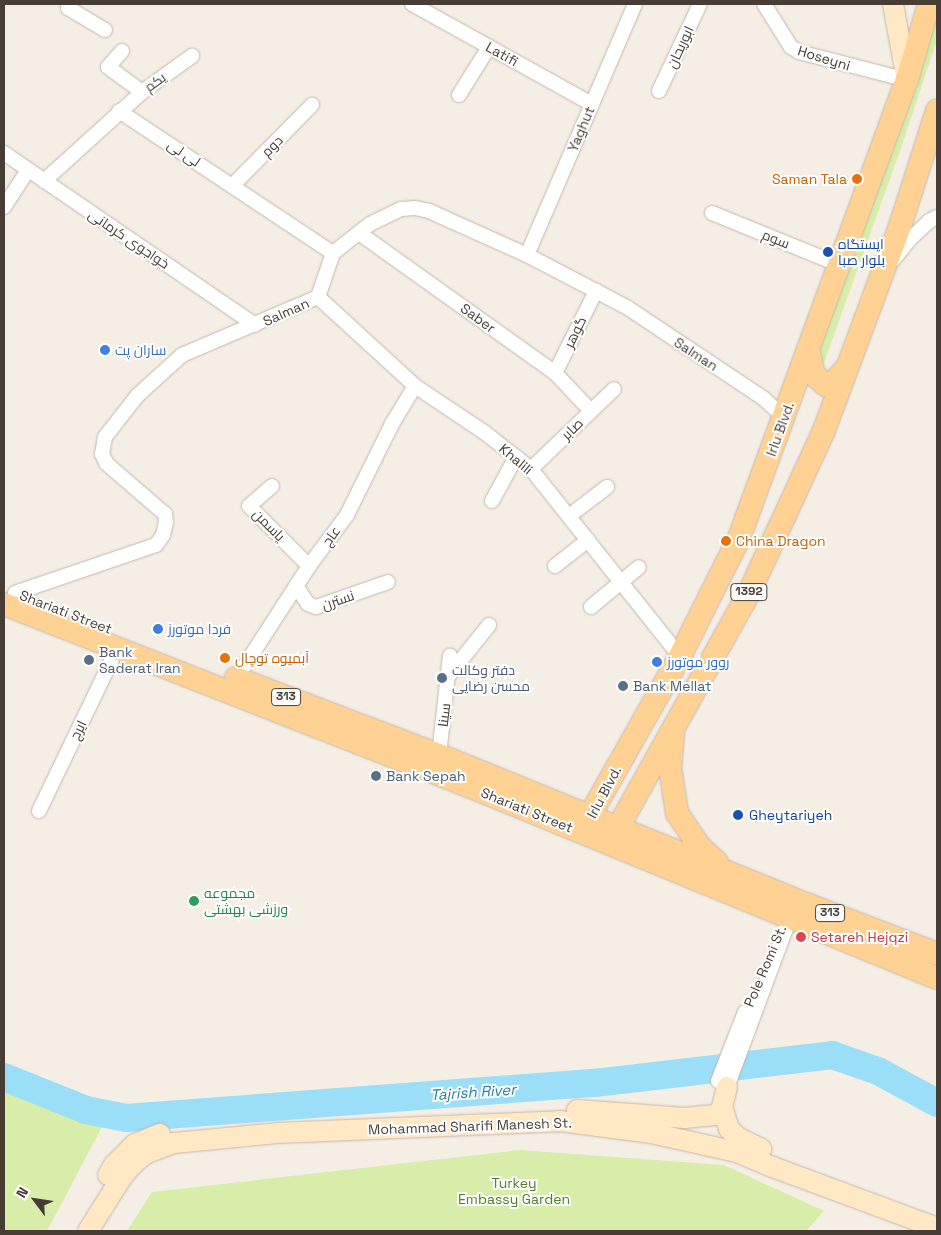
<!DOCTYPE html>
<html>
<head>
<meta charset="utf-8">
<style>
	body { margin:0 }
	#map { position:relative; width:941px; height:1235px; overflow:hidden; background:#f5eee5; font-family:"Space Grotesk",Cairo,sans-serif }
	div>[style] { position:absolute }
	.green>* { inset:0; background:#d8edaa }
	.river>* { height:28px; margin:-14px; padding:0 14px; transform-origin:14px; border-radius:14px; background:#9bdef8 }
	.roads { filter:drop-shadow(0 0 1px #c4b7aa) drop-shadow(0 0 1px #c4b7aa) }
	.street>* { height:14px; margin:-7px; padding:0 7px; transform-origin:7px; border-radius:7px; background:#fff }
	.secondary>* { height:20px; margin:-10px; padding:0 10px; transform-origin:10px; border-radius:10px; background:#ffe9c5 }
	.primary>* { height:22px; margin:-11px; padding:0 11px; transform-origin:11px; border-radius:11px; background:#ffd294 }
	.dots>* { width:14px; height:14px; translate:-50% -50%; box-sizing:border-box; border:2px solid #fff; border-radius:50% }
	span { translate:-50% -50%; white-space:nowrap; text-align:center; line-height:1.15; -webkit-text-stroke:4px #fff; paint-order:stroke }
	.shield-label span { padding:1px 4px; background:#fff; border:1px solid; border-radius:4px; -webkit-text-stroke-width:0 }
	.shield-label { font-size:12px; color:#483d34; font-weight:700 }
	.street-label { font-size:14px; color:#483d34 }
	.food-label { font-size:14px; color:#c56008 }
	.right { translate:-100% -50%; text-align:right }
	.left { translate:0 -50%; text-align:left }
	.transit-label { font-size:14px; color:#164399 }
	.shop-label { font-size:14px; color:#366cbe }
	.service-label { font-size:14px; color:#4e5e75 }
	.leisure-label { font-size:14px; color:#27864d }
	.health-label { font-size:14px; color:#be3a42 }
	.park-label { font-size:14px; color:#528021 }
	.water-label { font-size:15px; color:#1f7fa5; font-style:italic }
	.frame { position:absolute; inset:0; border:5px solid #483d34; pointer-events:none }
	.north { position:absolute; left:10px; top:1175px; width:50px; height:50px; -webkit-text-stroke:4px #fff; paint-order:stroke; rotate:301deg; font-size:14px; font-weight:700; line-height:20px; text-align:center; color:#483d34 }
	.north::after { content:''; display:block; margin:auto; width:18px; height:22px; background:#483d34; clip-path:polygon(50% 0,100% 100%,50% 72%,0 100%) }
</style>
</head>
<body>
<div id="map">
	<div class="green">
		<div style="clip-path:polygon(937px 12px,937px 40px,901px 148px,824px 363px,814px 363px)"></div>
		<div style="clip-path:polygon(4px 1090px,15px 1096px,103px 1125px,47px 1231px,4px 1231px)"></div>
		<div style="clip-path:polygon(520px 1150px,724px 1165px,824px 1211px,806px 1231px,127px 1231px,152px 1192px)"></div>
	</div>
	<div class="river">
		<div style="left:4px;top:1077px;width:88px;rotate:21.9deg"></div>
		<div style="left:86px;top:1110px;width:41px;rotate:11.3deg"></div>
		<div style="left:126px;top:1118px;width:470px;rotate:-4.3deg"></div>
		<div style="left:595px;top:1083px;width:239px;rotate:-6.7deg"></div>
		<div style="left:832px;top:1055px;width:49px;rotate:19.2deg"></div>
		<div style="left:878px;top:1071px;width:67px;rotate:28.5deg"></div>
	</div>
	<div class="roads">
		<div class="street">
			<div style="left:68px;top:4px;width:4px;rotate:90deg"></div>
			<div style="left:68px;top:8px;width:43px;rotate:30.7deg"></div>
			<div style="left:412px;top:4px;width:206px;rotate:29.1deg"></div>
			<div style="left:764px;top:4px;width:51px;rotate:57.9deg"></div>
			<div style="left:791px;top:47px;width:9px;rotate:32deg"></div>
			<div style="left:799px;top:52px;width:112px;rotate:14.5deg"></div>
			<div style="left:122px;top:51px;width:21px;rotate:131deg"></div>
			<div style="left:108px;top:67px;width:42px;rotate:36.3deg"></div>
			<div style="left:659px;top:91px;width:96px;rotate:-64.8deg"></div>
			<div style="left:459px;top:95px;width:57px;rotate:-58deg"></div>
			<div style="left:119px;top:111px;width:257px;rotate:33.6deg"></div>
			<div style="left:4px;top:153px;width:304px;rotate:34.4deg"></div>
			<div style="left:44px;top:181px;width:132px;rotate:-42.2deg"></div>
			<div style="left:142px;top:92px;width:62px;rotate:-35.8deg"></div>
			<div style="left:232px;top:186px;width:114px;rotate:-45.4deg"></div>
			<div style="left:4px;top:207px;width:44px;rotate:-57deg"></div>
			<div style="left:712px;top:213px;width:138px;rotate:22.1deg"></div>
			<div style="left:359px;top:233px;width:241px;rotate:35.5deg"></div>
			<div style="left:555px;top:373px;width:52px;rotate:46.5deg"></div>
			<div style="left:527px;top:255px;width:273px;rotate:-66.7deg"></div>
			<div style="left:893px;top:260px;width:27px;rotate:-51deg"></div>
			<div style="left:910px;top:239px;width:26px;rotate:-43deg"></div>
			<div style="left:929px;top:221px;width:9px;rotate:-27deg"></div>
			<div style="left:318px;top:297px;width:132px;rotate:42.5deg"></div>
			<div style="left:415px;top:386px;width:83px;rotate:33.7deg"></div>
			<div style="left:484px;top:432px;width:60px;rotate:38.2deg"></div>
			<div style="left:531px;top:469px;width:239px;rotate:51.5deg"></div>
			<div style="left:555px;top:373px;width:92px;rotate:-63.4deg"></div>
			<div style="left:531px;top:469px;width:115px;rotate:-43.9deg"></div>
			<div style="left:272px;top:486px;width:30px;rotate:139deg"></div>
			<div style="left:249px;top:506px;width:85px;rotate:45deg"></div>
			<div style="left:492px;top:501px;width:50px;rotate:-61.4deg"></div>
			<div style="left:569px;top:516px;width:48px;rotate:-37.3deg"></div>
			<div style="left:555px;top:566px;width:42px;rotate:-38.2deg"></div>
			<div style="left:296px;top:586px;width:22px;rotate:56deg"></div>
			<div style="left:308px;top:604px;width:9px;rotate:21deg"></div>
			<div style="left:316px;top:607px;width:76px;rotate:-19.1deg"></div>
			<div style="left:15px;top:593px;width:149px;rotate:-18.8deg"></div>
			<div style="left:156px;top:545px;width:12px;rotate:-55deg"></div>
			<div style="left:163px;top:535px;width:13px;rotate:-77deg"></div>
			<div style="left:166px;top:522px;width:8px;rotate:-97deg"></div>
			<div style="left:165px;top:514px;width:77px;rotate:-139.2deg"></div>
			<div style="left:107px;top:464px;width:11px;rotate:-117deg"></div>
			<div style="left:102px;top:454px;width:17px;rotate:-80deg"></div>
			<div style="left:105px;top:437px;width:52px;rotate:-52deg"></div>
			<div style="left:137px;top:396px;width:61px;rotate:-42.3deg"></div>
			<div style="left:182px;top:355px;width:148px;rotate:-23.1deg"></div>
			<div style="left:318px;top:297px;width:46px;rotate:-71.2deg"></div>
			<div style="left:333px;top:253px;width:47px;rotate:-38.1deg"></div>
			<div style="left:370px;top:224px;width:34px;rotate:-26deg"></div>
			<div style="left:401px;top:209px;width:14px;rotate:-4deg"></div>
			<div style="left:415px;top:208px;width:14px;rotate:12deg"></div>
			<div style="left:429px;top:211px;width:107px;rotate:24.2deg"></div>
			<div style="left:527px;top:255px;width:78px;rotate:27.6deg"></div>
			<div style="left:596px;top:291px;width:36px;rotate:28deg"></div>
			<div style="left:628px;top:308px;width:162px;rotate:33.7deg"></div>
			<div style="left:763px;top:398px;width:28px;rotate:42deg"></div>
			<div style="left:591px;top:607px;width:62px;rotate:-39.8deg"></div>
			<div style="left:449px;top:675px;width:64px;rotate:-51.3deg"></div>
			<div style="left:236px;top:679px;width:135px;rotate:-57.1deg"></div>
			<div style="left:309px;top:566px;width:64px;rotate:-53.3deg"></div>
			<div style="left:347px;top:515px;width:102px;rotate:-63.7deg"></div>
			<div style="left:392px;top:424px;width:44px;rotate:-58.8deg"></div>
			<div style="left:439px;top:755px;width:100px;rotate:-83.7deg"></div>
			<div style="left:39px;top:811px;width:180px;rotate:-64.3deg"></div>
			<div style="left:718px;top:1081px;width:74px;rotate:-68.6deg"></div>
			<div style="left:727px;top:1087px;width:175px;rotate:-69.6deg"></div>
			<div style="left:788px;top:923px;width:8px;rotate:-97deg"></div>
		</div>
		<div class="secondary">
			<div style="left:893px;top:4px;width:77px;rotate:79.6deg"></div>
			<div style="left:727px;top:1087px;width:21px;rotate:104deg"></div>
			<div style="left:722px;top:1107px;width:23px;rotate:72deg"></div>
			<div style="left:729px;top:1129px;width:13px;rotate:42deg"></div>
			<div style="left:739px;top:1138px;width:25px;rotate:26deg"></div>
			<div style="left:577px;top:1110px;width:108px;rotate:4.2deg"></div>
			<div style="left:685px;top:1118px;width:38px;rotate:-6deg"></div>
			<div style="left:108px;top:1175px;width:12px;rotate:-59deg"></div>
			<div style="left:114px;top:1165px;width:30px;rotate:-45deg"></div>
			<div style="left:135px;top:1144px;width:27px;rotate:-22deg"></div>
			<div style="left:88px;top:1231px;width:64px;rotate:-57.8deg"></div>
			<div style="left:122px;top:1177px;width:16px;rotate:-50deg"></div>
			<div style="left:132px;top:1165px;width:17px;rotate:-40deg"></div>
			<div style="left:145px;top:1154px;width:31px;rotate:-21deg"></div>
			<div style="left:174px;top:1143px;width:103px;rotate:-5.5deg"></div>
			<div style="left:277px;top:1133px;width:283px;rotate:-2.4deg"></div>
			<div style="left:560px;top:1121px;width:92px;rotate:7.5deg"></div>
			<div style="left:651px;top:1133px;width:88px;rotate:12.5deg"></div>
			<div style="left:737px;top:1152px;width:39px;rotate:23deg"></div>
			<div style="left:773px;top:1167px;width:175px;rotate:20.4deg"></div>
		</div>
		<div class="primary">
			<div style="left:808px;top:349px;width:27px;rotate:77deg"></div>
			<div style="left:814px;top:375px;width:16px;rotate:40deg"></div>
			<div style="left:826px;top:385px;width:9px;rotate:-21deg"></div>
			<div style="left:834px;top:382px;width:20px;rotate:-49deg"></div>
			<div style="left:4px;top:604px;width:499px;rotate:21.4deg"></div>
			<div style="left:469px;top:786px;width:506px;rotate:22.31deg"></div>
			<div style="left:236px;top:678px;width:217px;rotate:20.8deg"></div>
			<div style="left:439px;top:755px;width:382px;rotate:22.1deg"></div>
			<div style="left:793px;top:899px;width:154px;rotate:20.9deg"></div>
			<div style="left:673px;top:734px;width:33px;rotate:95deg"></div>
			<div style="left:670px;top:767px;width:47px;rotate:81.3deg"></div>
			<div style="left:677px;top:813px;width:40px;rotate:56deg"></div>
			<div style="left:699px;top:846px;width:24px;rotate:42deg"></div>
			<div style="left:585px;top:829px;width:23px;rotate:-67deg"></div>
			<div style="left:594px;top:808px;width:175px;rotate:-60.5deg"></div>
			<div style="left:680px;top:656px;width:132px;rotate:-63.4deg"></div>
			<div style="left:739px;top:538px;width:488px;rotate:-69.9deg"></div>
			<div style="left:907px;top:80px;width:79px;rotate:-73.9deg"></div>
			<div style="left:611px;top:840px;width:283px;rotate:-60.8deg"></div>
			<div style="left:749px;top:593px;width:176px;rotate:-65.2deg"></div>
			<div style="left:823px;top:433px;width:224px;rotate:-69.6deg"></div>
			<div style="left:901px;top:223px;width:118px;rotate:-72.2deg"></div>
		</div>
	</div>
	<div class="dots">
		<div style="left:857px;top:179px;background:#e8710a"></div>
		<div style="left:828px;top:252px;background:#1a4fb4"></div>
		<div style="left:105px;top:350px;background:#3f7fe0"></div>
		<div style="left:726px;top:541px;background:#e8710a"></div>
		<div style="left:158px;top:629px;background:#3f7fe0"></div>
		<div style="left:225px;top:658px;background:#e8710a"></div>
		<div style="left:89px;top:660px;background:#5c6f8a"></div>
		<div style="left:657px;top:662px;background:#3f7fe0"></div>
		<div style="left:442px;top:678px;background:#5c6f8a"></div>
		<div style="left:623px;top:686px;background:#5c6f8a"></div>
		<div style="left:376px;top:776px;background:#5c6f8a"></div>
		<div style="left:738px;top:815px;background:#1a4fb4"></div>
		<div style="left:194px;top:901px;background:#2e9e5b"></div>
		<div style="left:801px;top:937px;background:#e0444e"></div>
	</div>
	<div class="shield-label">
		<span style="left:749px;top:592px">1392</span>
		<span style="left:286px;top:697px">313</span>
		<span style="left:830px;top:913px">313</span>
	</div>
	<div class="street-label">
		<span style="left:680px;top:47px;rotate:-65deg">ابوریحان</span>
		<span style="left:502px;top:54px;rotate:29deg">Latifi</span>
		<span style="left:824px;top:58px;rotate:17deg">Hoseyni</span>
		<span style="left:155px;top:82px;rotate:-36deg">یکم</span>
		<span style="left:581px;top:129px;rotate:-67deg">Yaghut</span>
		<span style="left:272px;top:146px;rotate:-45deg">دوم</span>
		<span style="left:184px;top:153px;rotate:34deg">لی لی</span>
		<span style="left:129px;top:239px;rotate:34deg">خواجوی کرمانی</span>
		<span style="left:776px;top:239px;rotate:22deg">سوم</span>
		<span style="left:286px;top:312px;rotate:-24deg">Salman</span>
		<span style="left:478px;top:318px;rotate:36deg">Saber</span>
		<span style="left:575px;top:332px;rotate:-64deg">گوهر</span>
		<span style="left:696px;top:354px;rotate:33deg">Salman</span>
		<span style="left:572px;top:429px;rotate:-44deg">صابر</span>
		<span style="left:780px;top:429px;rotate:-70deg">Irlu Blvd.</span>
		<span style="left:516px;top:459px;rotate:40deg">Khalili</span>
		<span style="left:269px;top:525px;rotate:45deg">یاسمن</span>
		<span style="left:331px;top:536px;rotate:-54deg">عاج</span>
		<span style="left:338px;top:600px;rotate:-19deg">نسترن</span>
		<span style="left:66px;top:612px;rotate:21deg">Shariati Street</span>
		<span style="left:444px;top:715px;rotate:-83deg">سینا</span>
		<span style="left:78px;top:730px;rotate:-64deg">ایرج</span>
		<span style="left:604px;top:792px;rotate:-62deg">Irlu Blvd.</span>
		<span style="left:527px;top:810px;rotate:22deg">Shariati Street</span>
		<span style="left:765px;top:966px;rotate:-67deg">Pole Romi St.</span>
		<span style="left:470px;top:1126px;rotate:-2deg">Mohammad Sharifi Manesh St.</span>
	</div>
	<div class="food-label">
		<span class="right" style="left:847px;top:179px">Saman Tala</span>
		<span class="left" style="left:736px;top:541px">China Dragon</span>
		<span class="left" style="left:235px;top:658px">آبمیوه توچال</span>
	</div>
	<div class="transit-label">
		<span class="left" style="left:838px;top:252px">ایستگاه<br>بلوار صبا</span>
		<span class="left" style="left:749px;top:815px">Gheytariyeh</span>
	</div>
	<div class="shop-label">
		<span class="left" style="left:115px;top:350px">ساران پت</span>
		<span class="left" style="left:168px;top:629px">فردا موتورز</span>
		<span class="left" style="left:667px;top:662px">روور موتورز</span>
	</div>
	<div class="service-label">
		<span class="left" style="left:99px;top:660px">Bank<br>Saderat Iran</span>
		<span class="left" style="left:452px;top:678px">دفتر وکالت<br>محسن رضایی</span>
		<span class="left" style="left:633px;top:686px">Bank Mellat</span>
		<span class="left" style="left:386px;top:776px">Bank Sepah</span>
	</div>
	<div class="leisure-label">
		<span class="left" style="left:204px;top:901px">مجموعه<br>ورزشی بهشتی</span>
	</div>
	<div class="health-label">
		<span class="left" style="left:811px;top:937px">Setareh Hejqzi</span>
	</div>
	<div class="park-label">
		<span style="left:514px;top:1191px">Turkey<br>Embassy Garden</span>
	</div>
	<div class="water-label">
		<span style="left:473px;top:1092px;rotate:-4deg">Tajrish River</span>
	</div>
	<div class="frame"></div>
	<div class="north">N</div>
</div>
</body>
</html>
